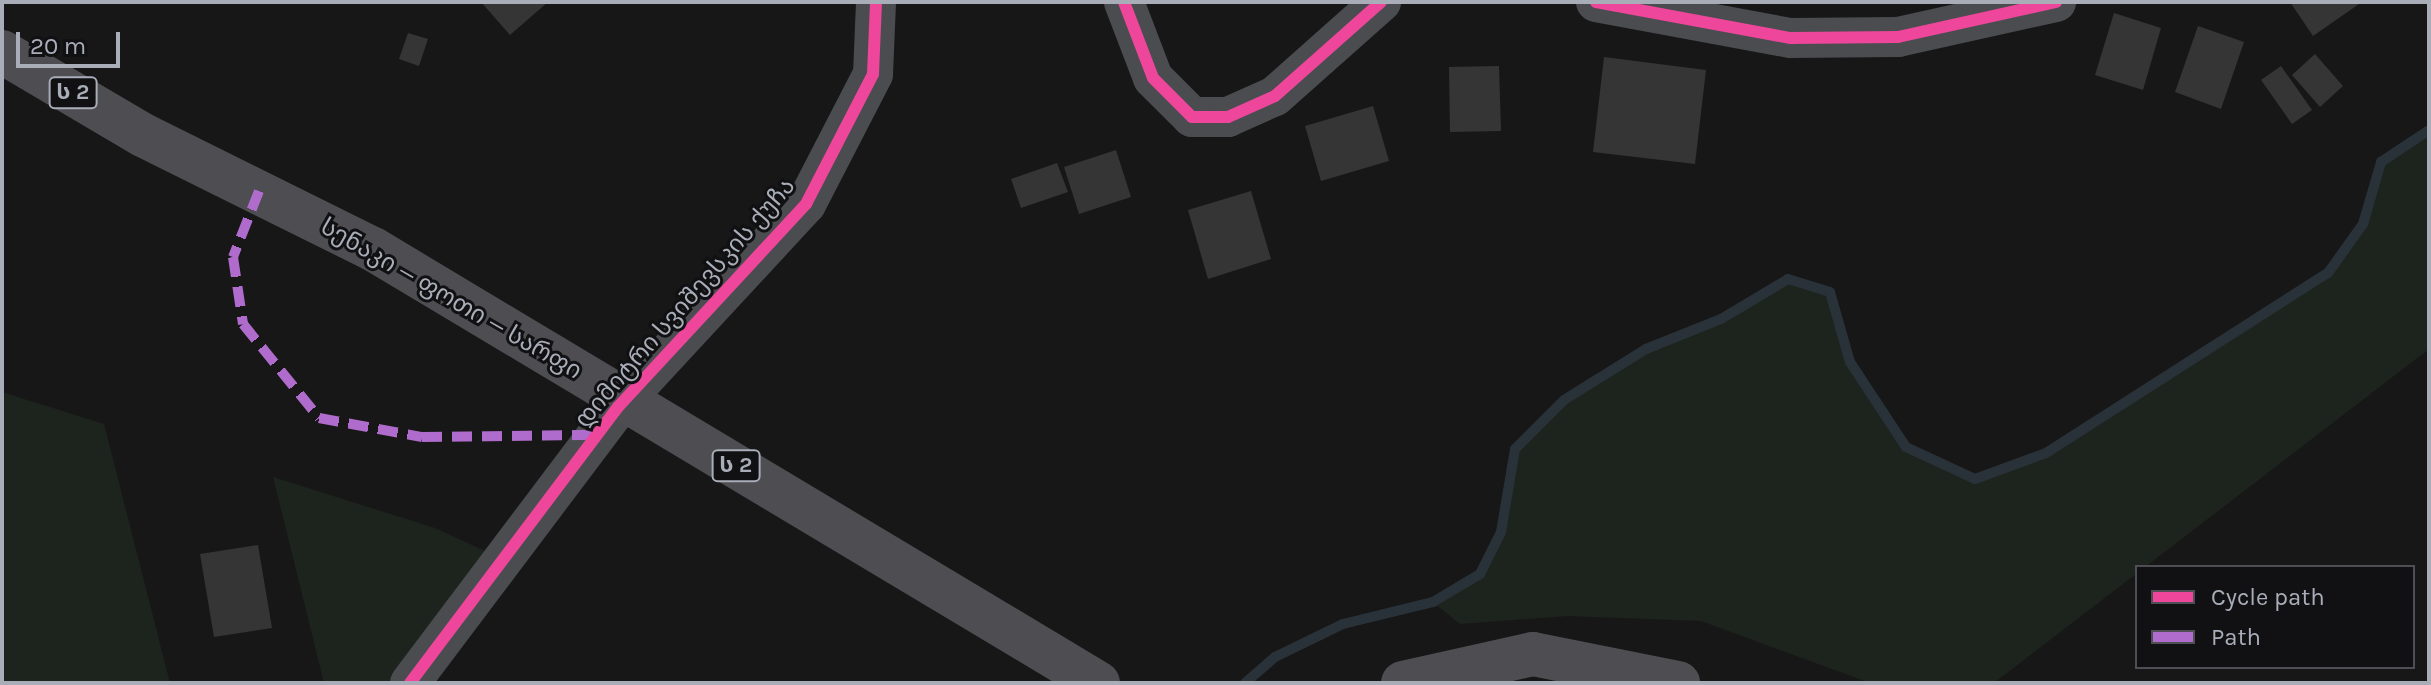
<!DOCTYPE html>
<html>
<head>
<meta charset="utf-8">
<style>
	body { margin:0 }
	#map { position:relative; width:2431px; height:685px; overflow:hidden; background:#171717; font-family:Karla,"Noto Sans Georgian",sans-serif }
	div>[style] { position:absolute }
	.green>* { inset:0; background:#1d241e }
	.stream>* { height:10px; margin:-5px; padding:0 5px; transform-origin:5px; border-radius:5px; background:#2a3239 }
	.building>* { inset:0; background:#353536 }
	.minor>* { height:40px; margin:-20px; padding:0 20px; transform-origin:20px; border-radius:20px; background:#4b4c50 }
	.trunk>* { height:44px; margin:-22px; padding:0 22px; transform-origin:22px; border-radius:22px; background:#4e4e52 }
	.trunk-bridge>* { height:44px; margin:-22px; padding:0 22px; transform-origin:22px; border-radius:22px; background:#4e4e52 }
	.quiet>* { height:10px; margin-top:-5px; transform-origin:0; background:repeating-linear-gradient(90deg,#b06ccc 0 20px,transparent 0 30px) }
	.cycleway>* { height:12px; margin:-6px; padding:0 6px; transform-origin:6px; border-radius:6px; background:#ed469a }
	span { translate:-50% -50%; white-space:nowrap; text-align:center; line-height:1.15; -webkit-text-stroke:6px #111113; paint-order:stroke }
	.shield-label span { padding:2px 6px; background:#111113; border:2px solid; border-radius:6px; -webkit-text-stroke-width:0 }
	.shield-label { font-size:22px; color:#a8adb8; font-weight:700 }
	.street-label { font-size:24px; color:#a8adb8 }
	.frame { position:absolute; inset:0; border:4px solid #a8adb8; pointer-events:none }
	.legend { position:absolute; left:2135px; top:565px; width:280px; height:104px; box-sizing:border-box; background:#111113; border:2px solid #4d4f55; margin:0; padding:10px 14px; list-style:none; font-size:24px; color:#a8adb8 }
	.legend li { display:flex; align-items:center; gap:16px; height:40px }
	.legend b { width:40px; border:2px solid #4d4f55 }
	.scale { position:absolute; left:16px; top:32px; width:104px; height:36px; box-sizing:border-box; border:4px solid #a8adb8; border-top:0; padding-left:10px; font-size:24px; line-height:28px; white-space:nowrap; color:#a8adb8; -webkit-text-stroke:6px #111113; paint-order:stroke }
</style>
</head>
<body>
<div id="map">
	<div class="green">
		<div style="clip-path:polygon(2421px 130px,2429px 130px,2429px 349px,1994px 683px,1870px 683px,1701px 621px,1568px 616px,1460px 624px,1433px 602px,1480px 574px,1501px 532px,1515px 449px,1564px 400px,1646px 349px,1721px 319px,1788px 279px,1830px 292px,1850px 362px,1906px 447px,1975px 479px,2046px 453px,2328px 273px,2363px 224px,2381px 162px)"></div>
		<div style="clip-path:polygon(2px 392px,104px 424px,170px 683px,2px 683px)"></div>
		<div style="clip-path:polygon(273px 477px,435px 528px,485px 551px,388px 683px,324px 683px)"></div>
	</div>
	<div class="stream">
		<div style="left:1245px;top:683px;width:40px;rotate:-41deg"></div>
		<div style="left:1275px;top:657px;width:76px;rotate:-25.9deg"></div>
		<div style="left:1343px;top:624px;width:93px;rotate:-13.7deg"></div>
		<div style="left:1433px;top:602px;width:55px;rotate:-30.8deg"></div>
		<div style="left:1480px;top:574px;width:47px;rotate:-63.4deg"></div>
		<div style="left:1501px;top:532px;width:84px;rotate:-80.4deg"></div>
		<div style="left:1515px;top:449px;width:69px;rotate:-45deg"></div>
		<div style="left:1564px;top:400px;width:97px;rotate:-31.9deg"></div>
		<div style="left:1646px;top:349px;width:81px;rotate:-21.8deg"></div>
		<div style="left:1721px;top:319px;width:78px;rotate:-30.8deg"></div>
		<div style="left:1788px;top:279px;width:44px;rotate:17.2deg"></div>
		<div style="left:1830px;top:292px;width:73px;rotate:74.1deg"></div>
		<div style="left:1850px;top:362px;width:102px;rotate:56.6deg"></div>
		<div style="left:1906px;top:447px;width:76px;rotate:24.9deg"></div>
		<div style="left:1975px;top:479px;width:76px;rotate:-20.1deg"></div>
		<div style="left:2046px;top:453px;width:335px;rotate:-32.6deg"></div>
		<div style="left:2328px;top:273px;width:60px;rotate:-54.5deg"></div>
		<div style="left:2363px;top:224px;width:65px;rotate:-73.8deg"></div>
		<div style="left:2381px;top:162px;width:58px;rotate:-33.7deg"></div>
	</div>
	<div class="building">
		<div style="clip-path:polygon(481px 2px,548px 2px,510px 35px)"></div>
		<div style="clip-path:polygon(2290px 2px,2358px 2px,2359px 4px,2313px 36px)"></div>
		<div style="clip-path:polygon(2114px 13px,2161px 28px,2143px 90px,2095px 75px)"></div>
		<div style="clip-path:polygon(2198px 26px,2244px 42px,2221px 109px,2175px 92px)"></div>
		<div style="clip-path:polygon(408px 33px,428px 39px,419px 66px,399px 59px)"></div>
		<div style="clip-path:polygon(2315px 54px,2343px 86px,2320px 107px,2292px 75px)"></div>
		<div style="clip-path:polygon(1604px 57px,1706px 70px,1695px 164px,1593px 152px)"></div>
		<div style="clip-path:polygon(1499px 66px,1501px 131px,1450px 132px,1449px 67px)"></div>
		<div style="clip-path:polygon(2281px 66px,2312px 110px,2292px 124px,2261px 80px)"></div>
		<div style="clip-path:polygon(1373px 106px,1389px 161px,1321px 181px,1305px 126px)"></div>
		<div style="clip-path:polygon(1116px 150px,1131px 197px,1079px 214px,1064px 167px)"></div>
		<div style="clip-path:polygon(1057px 163px,1068px 192px,1021px 208px,1011px 179px)"></div>
		<div style="clip-path:polygon(1251px 191px,1271px 259px,1208px 279px,1188px 210px)"></div>
		<div style="clip-path:polygon(258px 545px,272px 628px,214px 637px,200px 554px)"></div>
	</div>
	<div class="minor">
		<div style="left:1124px;top:2px;width:81px;rotate:69.1deg"></div>
		<div style="left:1153px;top:78px;width:55px;rotate:45deg"></div>
		<div style="left:1192px;top:117px;width:36px"></div>
		<div style="left:1228px;top:117px;width:51px;rotate:-24.1deg"></div>
		<div style="left:1275px;top:96px;width:142px;rotate:-41.6deg"></div>
		<div style="left:1596px;top:2px;width:198px;rotate:10.5deg"></div>
		<div style="left:1791px;top:38px;width:107px;rotate:-0.5deg"></div>
		<div style="left:1898px;top:37px;width:162px;rotate:-12.5deg"></div>
		<div style="left:410px;top:683px;width:346px;rotate:-53deg"></div>
		<div style="left:618px;top:407px;width:277px;rotate:-47.2deg"></div>
		<div style="left:806px;top:204px;width:146px;rotate:-62.7deg"></div>
		<div style="left:873px;top:74px;width:72px;rotate:-87.6deg"></div>
	</div>
	<div class="trunk">
		<div style="left:2px;top:52px;width:164px;rotate:30.5deg"></div>
		<div style="left:143px;top:135px;width:257px;rotate:26.4deg"></div>
		<div style="left:1403px;top:683px;width:133px;rotate:-12.6deg"></div>
		<div style="left:1533px;top:654px;width:148px;rotate:11.3deg"></div>
	</div>
	<div class="trunk-bridge">
		<div style="left:373px;top:249px;width:845px;rotate:30.91deg"></div>
	</div>
	<div class="quiet">
		<div style="left:259px;top:191px;width:71px;rotate:111.5deg"></div>
		<div style="left:233px;top:257px;width:68px;rotate:81.5deg"></div>
		<div style="left:243px;top:324px;width:121px;rotate:51deg"></div>
		<div style="left:319px;top:418px;width:105px;rotate:10.5deg"></div>
		<div style="left:422px;top:437px;width:175px;rotate:-0.7deg"></div>
	</div>
	<div class="cycleway">
		<div style="left:1124px;top:2px;width:81px;rotate:69.1deg"></div>
		<div style="left:1153px;top:78px;width:55px;rotate:45deg"></div>
		<div style="left:1192px;top:117px;width:36px"></div>
		<div style="left:1228px;top:117px;width:51px;rotate:-24.1deg"></div>
		<div style="left:1275px;top:96px;width:142px;rotate:-41.6deg"></div>
		<div style="left:1596px;top:2px;width:198px;rotate:10.5deg"></div>
		<div style="left:1791px;top:38px;width:107px;rotate:-0.5deg"></div>
		<div style="left:1898px;top:37px;width:162px;rotate:-12.5deg"></div>
		<div style="left:410px;top:683px;width:346px;rotate:-53deg"></div>
		<div style="left:618px;top:407px;width:277px;rotate:-47.2deg"></div>
		<div style="left:806px;top:204px;width:146px;rotate:-62.7deg"></div>
		<div style="left:873px;top:74px;width:72px;rotate:-87.6deg"></div>
	</div>
	<div class="shield-label">
		<span style="left:73px;top:93px">ს 2</span>
		<span style="left:736px;top:466px">ს 2</span>
	</div>
	<div class="street-label">
		<span style="left:451px;top:299px;rotate:30deg">სენაკი — ფოთი — სარფი</span>
		<span style="left:685px;top:303px;rotate:-49deg">დიმიტრი სვიშევსკის ქუჩა</span>
	</div>
	<div class="frame"></div>
	<ul class="legend">
	<li><b style="height:10px;background:#ed469a"></b>Cycle path</li>
	<li><b style="height:10px;background:#b06ccc"></b>Path</li>
	</ul>
	<div class="scale">20 m</div>
</div>
</body>
</html>
